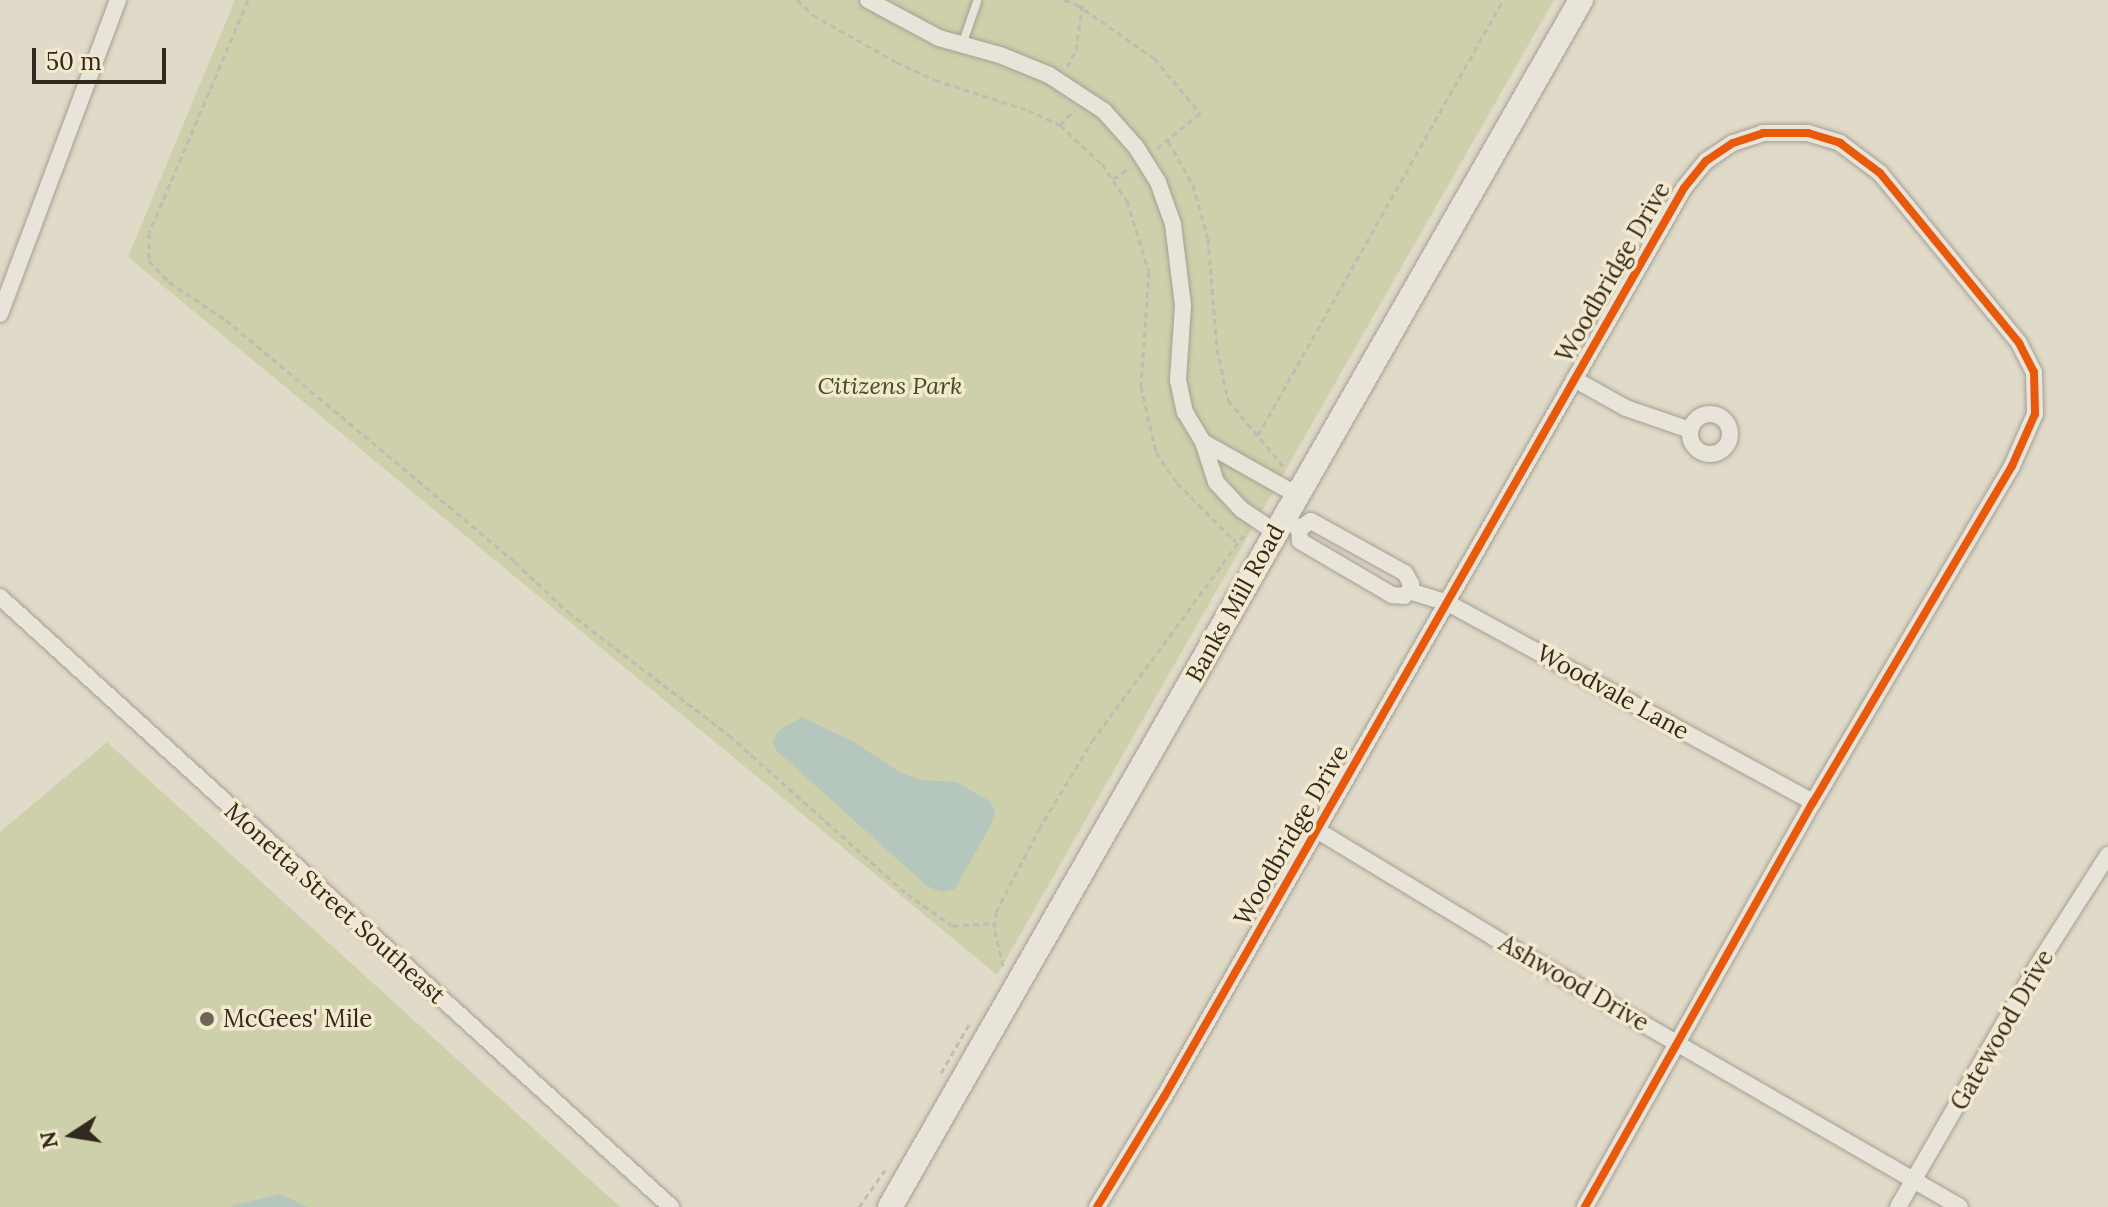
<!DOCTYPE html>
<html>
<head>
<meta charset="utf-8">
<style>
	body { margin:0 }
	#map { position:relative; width:2108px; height:1207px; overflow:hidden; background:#e0dac9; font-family:Lora,serif }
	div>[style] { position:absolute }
	.green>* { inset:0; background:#ced0ac }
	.water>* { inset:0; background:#b5c6bc }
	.path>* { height:3px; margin-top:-1.5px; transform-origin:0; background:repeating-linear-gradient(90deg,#c1bbb2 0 6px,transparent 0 10px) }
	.roads { filter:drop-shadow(0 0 2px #a59f93) drop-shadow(0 0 2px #a59f93) }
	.lane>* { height:8px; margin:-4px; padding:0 4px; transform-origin:4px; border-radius:4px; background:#e8e4da }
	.street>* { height:16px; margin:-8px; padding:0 8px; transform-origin:8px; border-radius:8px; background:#e8e4da }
	.street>.ring { margin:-8px; padding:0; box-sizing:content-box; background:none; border:16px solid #e8e4da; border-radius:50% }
	.secondary>* { height:24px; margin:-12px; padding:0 12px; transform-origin:12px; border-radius:12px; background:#e8e4da }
	.cycleway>* { height:8px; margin:-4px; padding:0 4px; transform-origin:4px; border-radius:4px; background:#e8590c }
	.dots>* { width:22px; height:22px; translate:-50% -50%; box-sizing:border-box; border:4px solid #f3e9ce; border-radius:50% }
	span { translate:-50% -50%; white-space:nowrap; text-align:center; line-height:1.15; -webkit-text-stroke:7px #f3e9ce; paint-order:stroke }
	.street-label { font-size:24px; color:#32281c }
	.park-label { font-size:24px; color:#424d24; font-style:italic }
	.poi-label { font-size:24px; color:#32281c }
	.left { translate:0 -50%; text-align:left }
	.north { position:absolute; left:32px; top:1095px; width:80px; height:80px; -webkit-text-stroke:6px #f3e9ce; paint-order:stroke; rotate:258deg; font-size:22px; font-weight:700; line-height:32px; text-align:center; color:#32281c }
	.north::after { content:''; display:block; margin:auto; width:28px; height:36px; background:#32281c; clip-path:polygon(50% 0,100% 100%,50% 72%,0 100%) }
	.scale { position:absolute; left:32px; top:48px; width:134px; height:36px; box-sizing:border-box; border:4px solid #32281c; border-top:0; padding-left:10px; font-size:24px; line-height:28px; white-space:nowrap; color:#32281c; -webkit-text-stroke:6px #f3e9ce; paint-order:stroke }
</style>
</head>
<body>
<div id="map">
	<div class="green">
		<div style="clip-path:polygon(235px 0,1554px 0,997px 975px,128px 257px)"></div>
		<div style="clip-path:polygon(107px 742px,620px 1207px,0 1207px,0 832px)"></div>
	</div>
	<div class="water">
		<div style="clip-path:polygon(802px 717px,854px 742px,898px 771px,921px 780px,956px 782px,991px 802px,995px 812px,991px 825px,955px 889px,941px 892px,927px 886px,777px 751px,772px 742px,778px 731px)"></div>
		<div style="clip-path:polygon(280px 1194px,308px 1207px,232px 1207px,234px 1205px)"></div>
	</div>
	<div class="path">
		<div style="left:248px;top:0;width:253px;rotate:113deg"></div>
		<div style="left:149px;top:233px;width:28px;rotate:90deg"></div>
		<div style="left:149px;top:261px;width:29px;rotate:46deg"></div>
		<div style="left:169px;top:282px;width:69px;rotate:33.7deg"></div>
		<div style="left:226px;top:320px;width:377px;rotate:39.9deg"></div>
		<div style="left:515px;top:562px;width:73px;rotate:43.3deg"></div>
		<div style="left:568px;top:612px;width:203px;rotate:37.4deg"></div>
		<div style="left:729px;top:735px;width:239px;rotate:41.8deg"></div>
		<div style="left:907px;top:894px;width:56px;rotate:34.8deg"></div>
		<div style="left:953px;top:926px;width:42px;rotate:-4.1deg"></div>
		<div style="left:797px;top:0;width:22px;rotate:43deg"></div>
		<div style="left:813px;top:15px;width:95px;rotate:29.5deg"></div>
		<div style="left:896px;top:62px;width:43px;rotate:24.8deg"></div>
		<div style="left:935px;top:80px;width:98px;rotate:17.9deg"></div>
		<div style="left:1028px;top:110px;width:35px;rotate:25deg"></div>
		<div style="left:1060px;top:125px;width:57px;rotate:42.9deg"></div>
		<div style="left:1102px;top:164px;width:45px;rotate:56deg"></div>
		<div style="left:1127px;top:201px;width:74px;rotate:72.8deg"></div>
		<div style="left:1149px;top:272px;width:114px;rotate:94deg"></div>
		<div style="left:1141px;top:386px;width:68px;rotate:77.2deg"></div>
		<div style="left:1156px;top:452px;width:37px;rotate:56deg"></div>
		<div style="left:1177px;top:483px;width:83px;rotate:45deg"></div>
		<div style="left:1064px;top:0;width:13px;rotate:18deg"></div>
		<div style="left:1076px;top:4px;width:95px;rotate:34.7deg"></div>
		<div style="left:1154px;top:58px;width:72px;rotate:50.1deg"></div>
		<div style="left:1200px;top:113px;width:57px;rotate:140.7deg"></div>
		<div style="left:1067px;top:67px;width:19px;rotate:-62deg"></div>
		<div style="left:1076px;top:50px;width:50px;rotate:-82deg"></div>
		<div style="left:1060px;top:125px;width:21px;rotate:-47deg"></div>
		<div style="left:1168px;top:141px;width:51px;rotate:60.4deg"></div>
		<div style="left:1193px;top:185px;width:56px;rotate:74.5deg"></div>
		<div style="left:1208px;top:239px;width:110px;rotate:85.3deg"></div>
		<div style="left:1217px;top:349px;width:52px;rotate:77.8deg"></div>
		<div style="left:1228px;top:400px;width:86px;rotate:50.2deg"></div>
		<div style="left:1113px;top:179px;width:21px;rotate:-35deg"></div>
		<div style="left:1258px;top:435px;width:499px;rotate:-60.6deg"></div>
		<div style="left:1003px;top:966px;width:40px;rotate:-103deg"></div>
		<div style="left:994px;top:927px;width:15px;rotate:-82deg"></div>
		<div style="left:996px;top:912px;width:93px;rotate:-62.6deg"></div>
		<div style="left:1039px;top:829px;width:103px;rotate:-58.9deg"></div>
		<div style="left:1092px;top:741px;width:261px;rotate:-53.6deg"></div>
		<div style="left:941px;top:1073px;width:60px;rotate:-60deg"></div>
		<div style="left:859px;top:1207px;width:45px;rotate:-54.9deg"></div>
	</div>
	<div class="roads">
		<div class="lane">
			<div style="left:962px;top:45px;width:46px;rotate:-70.8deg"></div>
		</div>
		<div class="street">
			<div style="left:868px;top:0;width:81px;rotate:28.2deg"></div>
			<div style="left:939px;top:38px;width:63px;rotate:15.6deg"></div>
			<div style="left:1000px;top:55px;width:53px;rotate:22.2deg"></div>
			<div style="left:1049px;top:75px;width:66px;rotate:33.2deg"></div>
			<div style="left:1104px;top:111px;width:48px;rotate:48.4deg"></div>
			<div style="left:1136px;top:147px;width:41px;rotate:57.8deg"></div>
			<div style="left:1158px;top:182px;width:45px;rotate:70.3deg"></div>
			<div style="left:1173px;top:224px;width:83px;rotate:83deg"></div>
			<div style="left:1183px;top:306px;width:74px;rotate:93.9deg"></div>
			<div style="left:1178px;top:380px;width:33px;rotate:78deg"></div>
			<div style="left:1185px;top:412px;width:35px;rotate:59deg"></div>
			<div style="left:0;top:314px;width:335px;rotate:-69.4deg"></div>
			<div style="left:1574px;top:379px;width:60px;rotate:29.1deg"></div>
			<div style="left:1626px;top:408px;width:68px;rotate:19deg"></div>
			<div class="ring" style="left:1690px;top:414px;width:24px;height:24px"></div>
			<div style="left:1284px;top:517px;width:19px;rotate:39deg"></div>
			<div style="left:1299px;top:529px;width:12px;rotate:85deg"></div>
			<div style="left:1300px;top:541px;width:107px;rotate:30.4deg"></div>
			<div style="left:1392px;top:595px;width:12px;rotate:5deg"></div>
			<div style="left:1404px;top:596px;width:7px;rotate:-45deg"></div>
			<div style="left:1409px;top:591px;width:41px;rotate:17.1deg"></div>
			<div style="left:1448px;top:603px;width:416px;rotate:28.6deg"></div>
			<div style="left:1299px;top:529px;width:14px;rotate:-34deg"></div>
			<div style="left:1311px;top:521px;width:107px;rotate:29deg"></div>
			<div style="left:1405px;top:573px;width:13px;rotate:61deg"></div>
			<div style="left:1411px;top:584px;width:7px;rotate:106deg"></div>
			<div style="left:1275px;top:532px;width:40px;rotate:-146deg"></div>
			<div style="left:1242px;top:510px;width:38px;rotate:-133deg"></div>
			<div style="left:1216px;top:482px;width:42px;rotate:-108deg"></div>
			<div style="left:1203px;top:442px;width:108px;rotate:29.4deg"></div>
			<div style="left:0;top:597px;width:907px;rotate:42.27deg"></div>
			<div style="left:1315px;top:829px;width:208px;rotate:31.2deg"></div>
			<div style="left:1493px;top:937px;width:539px;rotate:30.03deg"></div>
			<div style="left:1097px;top:1207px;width:129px;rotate:-58.7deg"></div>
			<div style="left:1164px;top:1097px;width:1047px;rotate:-60.23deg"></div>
			<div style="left:1684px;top:188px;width:35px;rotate:-51deg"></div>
			<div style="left:1706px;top:161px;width:32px;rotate:-34deg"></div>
			<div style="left:1733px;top:143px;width:32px;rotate:-18deg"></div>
			<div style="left:1763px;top:133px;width:45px"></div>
			<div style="left:1808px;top:133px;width:34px;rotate:17deg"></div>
			<div style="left:1840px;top:143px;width:50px;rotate:36.9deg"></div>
			<div style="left:1880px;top:173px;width:220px;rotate:50.7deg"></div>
			<div style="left:2019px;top:343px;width:33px;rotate:63deg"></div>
			<div style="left:2034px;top:372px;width:42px;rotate:88.6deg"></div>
			<div style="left:2035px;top:414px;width:57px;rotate:113.9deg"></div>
			<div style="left:2012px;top:466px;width:391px;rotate:120.6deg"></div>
			<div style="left:1813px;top:802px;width:465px;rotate:119.4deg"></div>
			<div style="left:1898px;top:1207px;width:278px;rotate:-60deg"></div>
			<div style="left:2037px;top:966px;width:132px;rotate:-57.4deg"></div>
		</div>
		<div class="secondary">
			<div style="left:890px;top:1207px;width:1391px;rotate:-60.21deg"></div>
		</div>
	</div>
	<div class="cycleway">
		<div style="left:1097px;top:1207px;width:129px;rotate:-58.7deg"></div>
		<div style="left:1164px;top:1097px;width:1047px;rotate:-60.23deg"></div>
		<div style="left:1684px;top:188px;width:35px;rotate:-51deg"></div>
		<div style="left:1706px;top:161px;width:32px;rotate:-34deg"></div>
		<div style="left:1733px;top:143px;width:32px;rotate:-18deg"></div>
		<div style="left:1763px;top:133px;width:45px"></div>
		<div style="left:1808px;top:133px;width:34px;rotate:17deg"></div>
		<div style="left:1840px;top:143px;width:50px;rotate:36.9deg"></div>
		<div style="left:1880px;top:173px;width:220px;rotate:50.7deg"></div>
		<div style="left:2019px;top:343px;width:33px;rotate:63deg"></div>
		<div style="left:2034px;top:372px;width:42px;rotate:88.6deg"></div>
		<div style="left:2035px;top:414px;width:57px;rotate:113.9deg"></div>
		<div style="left:2012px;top:466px;width:391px;rotate:120.6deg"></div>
		<div style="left:1813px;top:802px;width:465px;rotate:119.4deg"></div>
	</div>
	<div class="dots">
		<div style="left:207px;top:1019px;background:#6f6659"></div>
	</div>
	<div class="street-label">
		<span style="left:1613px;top:272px;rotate:-60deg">Woodbridge Drive</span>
		<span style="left:1235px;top:603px;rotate:-61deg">Banks Mill Road</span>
		<span style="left:1613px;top:692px;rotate:29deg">Woodvale Lane</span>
		<span style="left:1291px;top:835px;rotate:-60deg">Woodbridge Drive</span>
		<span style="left:335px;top:903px;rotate:42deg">Monetta Street Southeast</span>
		<span style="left:1574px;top:983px;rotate:30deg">Ashwood Drive</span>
		<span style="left:2002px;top:1030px;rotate:-60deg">Gatewood Drive</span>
	</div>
	<div class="park-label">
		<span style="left:890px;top:386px">Citizens Park</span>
	</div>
	<div class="poi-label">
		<span class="left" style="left:223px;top:1019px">McGees' Mile</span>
	</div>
	<div class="north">N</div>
	<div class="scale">50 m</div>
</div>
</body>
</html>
